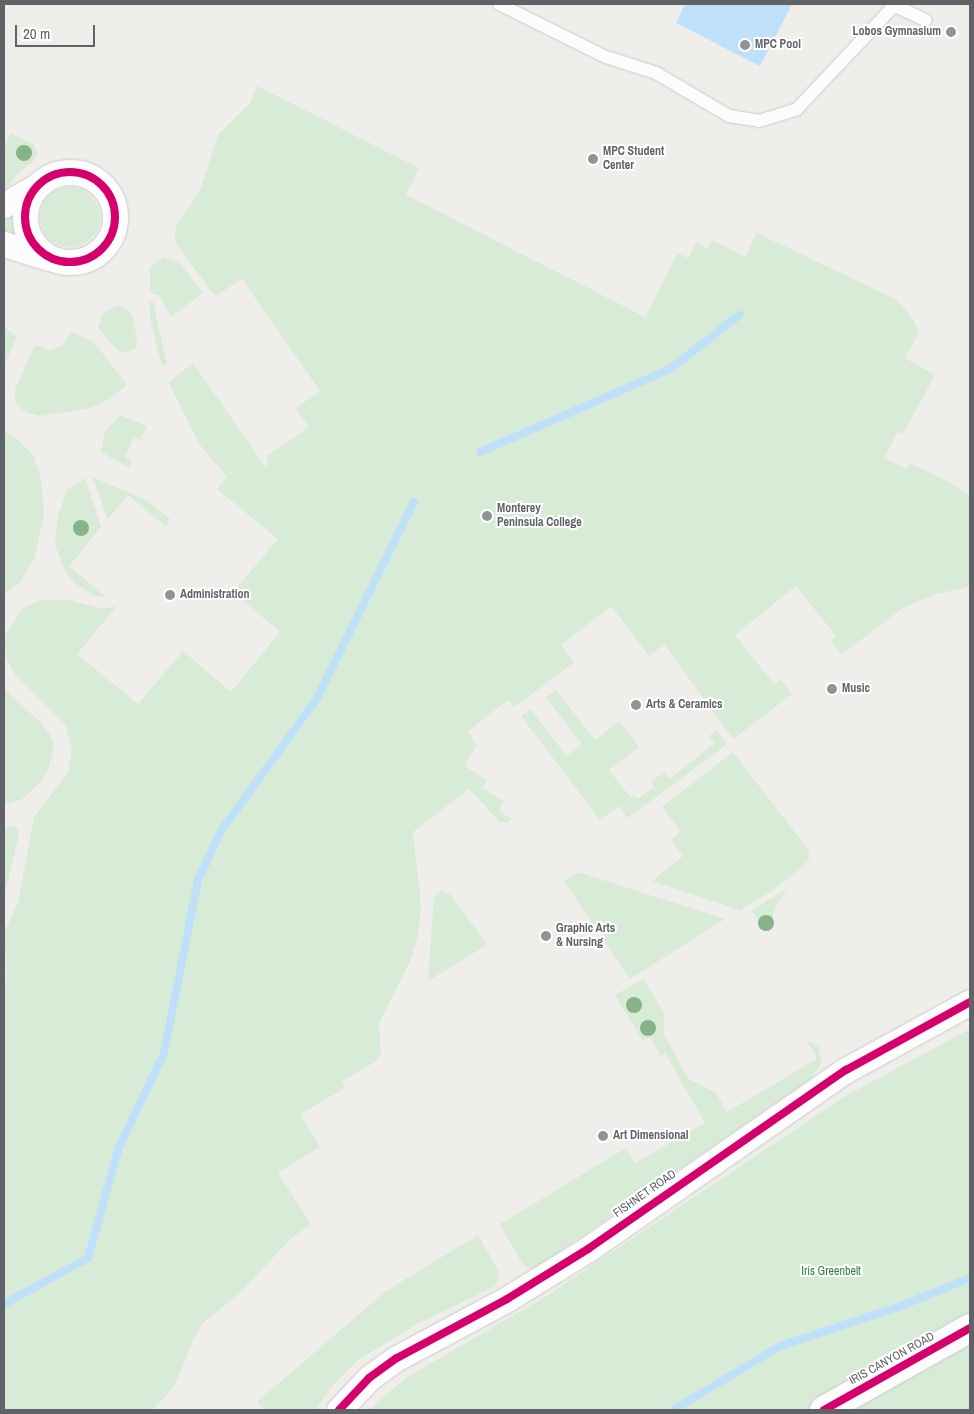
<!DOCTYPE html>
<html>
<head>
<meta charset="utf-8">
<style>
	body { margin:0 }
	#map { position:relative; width:974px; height:1414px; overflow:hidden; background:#efeeea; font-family:"Archivo Narrow",sans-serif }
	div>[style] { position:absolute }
	.green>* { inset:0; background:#d8ebd6 }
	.round { border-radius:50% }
	.water>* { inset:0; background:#bfe0f9 }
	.stream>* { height:8px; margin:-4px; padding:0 4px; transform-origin:4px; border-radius:4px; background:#bfe0f9 }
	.roads { filter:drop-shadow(0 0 1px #cbcccc) drop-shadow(0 0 1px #cbcccc) }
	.lane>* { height:12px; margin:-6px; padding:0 6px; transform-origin:6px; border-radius:6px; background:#fdfcfc }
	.street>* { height:25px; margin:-12.5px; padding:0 12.5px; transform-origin:12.5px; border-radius:12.5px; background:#fdfcfc }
	.street>.ring { margin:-12.5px; padding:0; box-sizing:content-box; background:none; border:25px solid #fdfcfc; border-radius:50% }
	.secondary>* { height:28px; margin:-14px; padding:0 14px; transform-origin:14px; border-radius:14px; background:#fdfcfc }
	.cycleway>* { height:8px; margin:-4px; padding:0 4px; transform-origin:4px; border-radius:4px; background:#d6006c }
	.cycleway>.ring { margin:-4px; padding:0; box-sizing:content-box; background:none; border:8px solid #d6006c; border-radius:50% }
	.trees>* { width:16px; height:16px; margin:-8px; border-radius:50%; background:#88b388 }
	.dots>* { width:14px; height:14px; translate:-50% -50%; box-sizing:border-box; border:2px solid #fff; border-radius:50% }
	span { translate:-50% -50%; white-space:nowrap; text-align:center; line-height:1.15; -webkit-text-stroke:4px #fff; paint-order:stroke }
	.poi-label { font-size:12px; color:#5f6368; font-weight:700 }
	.right { translate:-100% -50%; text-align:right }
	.left { translate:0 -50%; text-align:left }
	.street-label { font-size:12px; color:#5f6368 }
	.park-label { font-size:12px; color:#348238 }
	.frame { position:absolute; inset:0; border:5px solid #5f6368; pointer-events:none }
	.scale { position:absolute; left:15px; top:25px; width:80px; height:22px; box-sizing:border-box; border:2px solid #5f6368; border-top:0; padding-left:6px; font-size:15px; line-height:18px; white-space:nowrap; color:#5f6368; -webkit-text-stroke:4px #fff; paint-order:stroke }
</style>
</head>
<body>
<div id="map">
	<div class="green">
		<div style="clip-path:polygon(257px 86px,419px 168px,406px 195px,645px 317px,678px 253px,688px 258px,696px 242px,708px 249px,712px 240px,745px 257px,757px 233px,897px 300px,913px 319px,919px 333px,905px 358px,935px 375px,903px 434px,898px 431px,884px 458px,907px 469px,910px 463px,951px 483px,970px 496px,970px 586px,934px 595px,906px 606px,841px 655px,831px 641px,836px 636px,796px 586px,735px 635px,774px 684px,780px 679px,792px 694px,733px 739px,664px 644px,649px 656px,611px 606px,561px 645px,574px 662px,514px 707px,508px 700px,467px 732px,477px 745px,464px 766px,487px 780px,482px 788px,504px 801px,499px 811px,512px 819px,507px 823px,500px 822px,469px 789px,413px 832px,421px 905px,418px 936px,409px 964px,379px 1024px,381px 1055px,375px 1062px,342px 1081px,345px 1088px,300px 1114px,320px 1147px,278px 1173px,311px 1224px,291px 1238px,242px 1291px,203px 1323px,195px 1336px,175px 1385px,153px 1410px,4px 1410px,4px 987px,7px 978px,4px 933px,18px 903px,34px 817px,68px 773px,72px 749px,65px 724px,14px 673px,7px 660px,4px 643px,7px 632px,22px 609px,40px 600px,70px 600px,102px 609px,117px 606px,77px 654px,138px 704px,183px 651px,231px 692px,280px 632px,233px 592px,278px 539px,217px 489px,227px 477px,200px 445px,168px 382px,193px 363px,267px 469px,267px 456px,309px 427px,296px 408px,320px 391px,242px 279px,217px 295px,213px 294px,174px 240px,177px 224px,200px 191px,218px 135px,250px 103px)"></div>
		<div style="clip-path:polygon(11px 133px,33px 144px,37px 152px,34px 160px,16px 175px,4px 193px,4px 148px)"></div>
		<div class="round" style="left:40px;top:187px;width:60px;height:60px"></div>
		<div style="clip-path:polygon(19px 207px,22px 209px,26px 242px,4px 231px,4px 215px)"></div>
		<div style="clip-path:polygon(163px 257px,178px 261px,203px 293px,171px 317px,159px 295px,150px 293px,150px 267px)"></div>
		<div style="clip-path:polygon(153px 301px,167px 364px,162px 366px,151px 323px,149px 302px)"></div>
		<div style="clip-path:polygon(117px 306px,124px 307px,132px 314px,137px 339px,135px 348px,126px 353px,118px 351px,98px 328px,103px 313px)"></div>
		<div style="clip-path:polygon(4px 327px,17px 337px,4px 365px)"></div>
		<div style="clip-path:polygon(72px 332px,94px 342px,127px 385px,108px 400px,89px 408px,40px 416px,25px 412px,15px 402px,15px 390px,35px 345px,49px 350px,56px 348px,64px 344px)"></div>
		<div style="clip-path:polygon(120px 415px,147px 426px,140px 440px,134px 437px,125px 457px,132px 461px,129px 468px,101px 452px,105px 432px)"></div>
		<div style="clip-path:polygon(4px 431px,18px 440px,34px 456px,41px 480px,44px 515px,34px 559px,20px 582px,4px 595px)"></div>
		<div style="clip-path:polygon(92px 477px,148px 501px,170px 519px,166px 527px,128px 495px,108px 519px)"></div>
		<div style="clip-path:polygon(85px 478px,101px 527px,69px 566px,107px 598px,94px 596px,75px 583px,65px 571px,55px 545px,58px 516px,67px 490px)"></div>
		<div style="clip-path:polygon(4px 689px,40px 722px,50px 735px,54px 747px,48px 770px,42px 781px,21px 800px,4px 805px)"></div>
		<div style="clip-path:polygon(556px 690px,595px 740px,619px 721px,639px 747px,609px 770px,631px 798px,634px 795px,638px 799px,654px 787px,651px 782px,664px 772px,669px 779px,715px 743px,709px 736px,717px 730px,727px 744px,628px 818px,619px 806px,600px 820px,521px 716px,530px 709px,567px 756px,582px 744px,546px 697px)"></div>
		<div style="clip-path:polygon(733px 752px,810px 852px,808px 861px,801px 868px,772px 891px,740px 910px,652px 881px,683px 856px,671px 840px,680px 831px,662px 807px)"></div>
		<div style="clip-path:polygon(15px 826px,19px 833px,4px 899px,4px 828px)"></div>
		<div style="clip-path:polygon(578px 872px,725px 919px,630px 979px,564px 881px)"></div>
		<div style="clip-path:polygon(788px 888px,777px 904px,769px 927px,764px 930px,752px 910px)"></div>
		<div style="clip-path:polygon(442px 890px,450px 894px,487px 945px,428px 981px,434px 898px)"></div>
		<div style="clip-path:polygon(643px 979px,664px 1012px,664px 1035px,689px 1079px,716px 1093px,727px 1112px,817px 1059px,807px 1040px,818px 1046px,822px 1063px,812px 1078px,534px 1269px,528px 1268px,523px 1265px,500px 1224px,626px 1148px,635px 1163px,705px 1123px,665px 1053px,661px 1056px,650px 1038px,643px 1041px,615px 995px)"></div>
		<div style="clip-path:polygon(970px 1029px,970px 1410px,369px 1410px,407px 1377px,547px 1296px,842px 1098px)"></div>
		<div style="clip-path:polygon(478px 1235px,499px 1271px,496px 1286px,413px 1326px,357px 1361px,333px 1385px,315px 1410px,264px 1410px,257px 1402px,386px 1291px)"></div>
	</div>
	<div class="water">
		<div style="clip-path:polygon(685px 4px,792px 4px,760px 66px,676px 23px)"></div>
	</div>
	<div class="stream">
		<div style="left:480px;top:452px;width:207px;rotate:-23.6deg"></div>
		<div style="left:670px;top:369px;width:88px;rotate:-38deg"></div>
		<div style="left:4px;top:1304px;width:96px;rotate:-28.7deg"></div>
		<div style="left:88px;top:1258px;width:115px;rotate:-74.4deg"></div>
		<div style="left:119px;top:1147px;width:104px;rotate:-64.4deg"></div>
		<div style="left:164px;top:1053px;width:176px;rotate:-78.9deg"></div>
		<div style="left:198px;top:880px;width:54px;rotate:-64.9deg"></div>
		<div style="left:221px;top:831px;width:162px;rotate:-54.1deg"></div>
		<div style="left:316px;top:700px;width:221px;rotate:-63.7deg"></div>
		<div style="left:673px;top:1410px;width:125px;rotate:-30.9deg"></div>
		<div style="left:780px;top:1346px;width:127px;rotate:-18.3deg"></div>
		<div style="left:901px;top:1306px;width:74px;rotate:-22.1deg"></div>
	</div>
	<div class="roads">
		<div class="lane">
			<div style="left:499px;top:4px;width:119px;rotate:26.4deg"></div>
			<div style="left:606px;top:57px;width:52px;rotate:17.7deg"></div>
			<div style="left:656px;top:73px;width:85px;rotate:30.5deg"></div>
			<div style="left:729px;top:116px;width:30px;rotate:9deg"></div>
			<div style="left:759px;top:121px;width:39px;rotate:-17deg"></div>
			<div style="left:796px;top:110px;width:144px;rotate:-46.7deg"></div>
			<div style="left:891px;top:4px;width:38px;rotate:25deg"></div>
		</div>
		<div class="street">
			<div class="ring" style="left:25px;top:172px;width:65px;height:65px"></div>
			<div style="left:4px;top:205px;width:38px;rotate:-30deg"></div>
			<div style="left:4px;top:244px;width:47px;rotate:17.3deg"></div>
			<div style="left:339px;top:1410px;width:44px;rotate:-46.8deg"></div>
			<div style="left:369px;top:1378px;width:34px;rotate:-36deg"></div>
			<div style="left:397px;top:1358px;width:125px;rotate:-28.2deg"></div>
			<div style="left:507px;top:1299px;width:95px;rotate:-31.7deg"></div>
			<div style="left:588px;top:1249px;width:314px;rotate:-34.8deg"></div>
			<div style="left:846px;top:1070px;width:141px;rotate:-28.7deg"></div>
		</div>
		<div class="secondary">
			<div style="left:824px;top:1410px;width:167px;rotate:-29.3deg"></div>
		</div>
	</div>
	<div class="cycleway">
		<div class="ring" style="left:25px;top:172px;width:82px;height:82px"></div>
		<div style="left:339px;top:1410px;width:44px;rotate:-46.8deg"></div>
		<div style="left:369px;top:1378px;width:34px;rotate:-36deg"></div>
		<div style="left:397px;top:1358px;width:125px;rotate:-28.2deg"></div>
		<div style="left:507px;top:1299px;width:95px;rotate:-31.7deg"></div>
		<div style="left:588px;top:1249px;width:314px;rotate:-34.8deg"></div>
		<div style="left:846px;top:1070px;width:141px;rotate:-28.7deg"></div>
		<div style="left:824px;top:1410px;width:167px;rotate:-29.3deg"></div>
	</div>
	<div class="trees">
		<div style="left:24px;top:153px"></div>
		<div style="left:81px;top:528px"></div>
		<div style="left:766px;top:923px"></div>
		<div style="left:634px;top:1005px"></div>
		<div style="left:648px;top:1028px"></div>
	</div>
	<div class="dots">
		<div style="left:951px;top:32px;background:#919496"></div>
		<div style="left:745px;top:45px;background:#919496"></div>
		<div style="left:593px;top:159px;background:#919496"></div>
		<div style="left:487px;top:516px;background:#919496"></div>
		<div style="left:170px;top:595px;background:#919496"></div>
		<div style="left:832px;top:689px;background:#919496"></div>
		<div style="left:636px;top:705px;background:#919496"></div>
		<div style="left:546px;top:936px;background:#919496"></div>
		<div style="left:603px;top:1136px;background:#919496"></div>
	</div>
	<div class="poi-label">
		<span class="right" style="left:941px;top:32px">Lobos Gymnasium</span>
		<span class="left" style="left:755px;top:45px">MPC Pool</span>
		<span class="left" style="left:603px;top:159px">MPC Student<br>Center</span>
		<span class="left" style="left:497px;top:516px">Monterey<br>Peninsula College</span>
		<span class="left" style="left:180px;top:595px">Administration</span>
		<span class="left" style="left:842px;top:689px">Music</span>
		<span class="left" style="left:646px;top:705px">Arts &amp; Ceramics</span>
		<span class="left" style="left:556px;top:936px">Graphic Arts<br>&amp; Nursing</span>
		<span class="left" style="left:613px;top:1136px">Art Dimensional</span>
	</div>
	<div class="street-label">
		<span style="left:645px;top:1194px;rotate:-35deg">FISHNET ROAD</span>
		<span style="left:892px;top:1359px;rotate:-29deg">IRIS CANYON ROAD</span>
	</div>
	<div class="park-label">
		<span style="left:831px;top:1272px">Iris Greenbelt</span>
	</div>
	<div class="frame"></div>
	<div class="scale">20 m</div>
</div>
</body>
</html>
